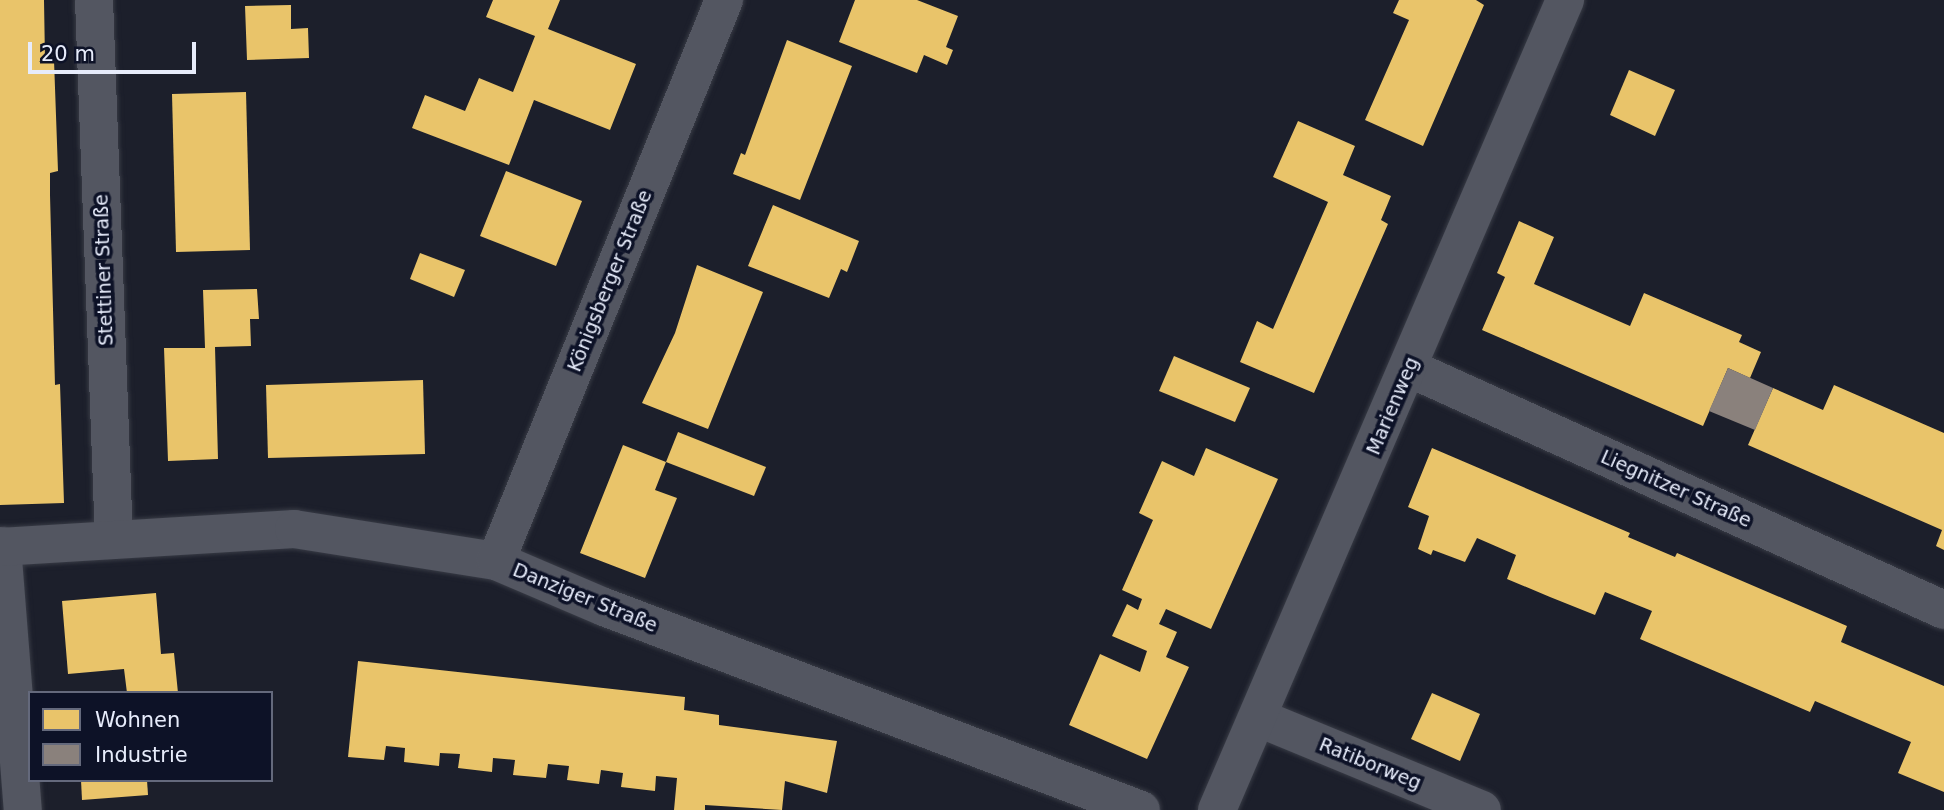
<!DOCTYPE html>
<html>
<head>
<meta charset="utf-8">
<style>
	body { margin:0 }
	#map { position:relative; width:1944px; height:810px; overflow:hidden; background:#1c1f2b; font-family:"DejaVu Sans",sans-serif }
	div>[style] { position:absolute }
	.homes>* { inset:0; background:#e9c46a }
	.industry>* { inset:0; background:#8a817c }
	.roads { filter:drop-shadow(0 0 2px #383b45) drop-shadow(0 0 2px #383b45) }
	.street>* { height:38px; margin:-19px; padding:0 19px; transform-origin:19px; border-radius:19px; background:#535661 }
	span { translate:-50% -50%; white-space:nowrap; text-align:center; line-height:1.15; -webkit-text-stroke:7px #0d1227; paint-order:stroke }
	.street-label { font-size:19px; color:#e7ecfb }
	.legend { position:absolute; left:28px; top:691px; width:245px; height:91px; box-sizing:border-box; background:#0d1227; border:2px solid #64697c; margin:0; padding:9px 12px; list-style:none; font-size:21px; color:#e7ecfb }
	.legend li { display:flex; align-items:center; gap:14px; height:35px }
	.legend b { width:35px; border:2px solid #64697c }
	.scale { position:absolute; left:28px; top:42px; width:168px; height:32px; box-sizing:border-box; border:4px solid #e7ecfb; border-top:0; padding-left:9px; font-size:21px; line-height:24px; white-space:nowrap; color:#e7ecfb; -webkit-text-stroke:5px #0d1227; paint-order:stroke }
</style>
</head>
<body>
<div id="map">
	<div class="homes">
		<div style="clip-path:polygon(0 0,44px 0,45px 60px,54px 60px,58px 171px,50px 173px,50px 195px,55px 385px,60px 384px,64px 503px,0 505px)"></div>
		<div style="clip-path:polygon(493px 0,560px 0,548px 29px,636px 64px,610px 130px,534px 100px,509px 165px,412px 128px,425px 95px,465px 111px,479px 78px,513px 92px,535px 36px,486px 17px)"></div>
		<div style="clip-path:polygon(855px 0,917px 0,958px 16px,946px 47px,953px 50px,947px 65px,924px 55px,917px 73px,839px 42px)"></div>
		<div style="clip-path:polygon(1399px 0,1476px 0,1484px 5px,1423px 146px,1365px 120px,1409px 20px,1393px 13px)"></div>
		<div style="clip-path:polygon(291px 5px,291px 29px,308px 28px,309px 58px,247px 60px,245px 6px)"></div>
		<div style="clip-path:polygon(787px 40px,852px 66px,800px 200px,733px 174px,741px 153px,745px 155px)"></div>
		<div style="clip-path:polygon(1629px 70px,1675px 90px,1655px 136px,1610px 115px)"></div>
		<div style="clip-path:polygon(246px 92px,250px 250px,176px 252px,172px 94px)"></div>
		<div style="clip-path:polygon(1298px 121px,1355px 146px,1343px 175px,1391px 196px,1381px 220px,1388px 224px,1314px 393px,1240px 362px,1257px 321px,1273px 329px,1328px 202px,1273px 177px)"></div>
		<div style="clip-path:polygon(506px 171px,582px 201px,556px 266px,480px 236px)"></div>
		<div style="clip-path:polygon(773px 205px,859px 241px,847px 272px,841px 269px,829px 298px,748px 266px)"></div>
		<div style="clip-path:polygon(1519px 221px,1554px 237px,1534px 284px,1630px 326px,1644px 293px,1742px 335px,1739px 342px,1761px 352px,1750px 378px,1728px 368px,1703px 426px,1482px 330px,1505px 277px,1497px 273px)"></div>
		<div style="clip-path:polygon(420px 253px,465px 270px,454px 297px,410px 279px)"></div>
		<div style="clip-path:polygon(697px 265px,763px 292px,708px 429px,642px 403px,675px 333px)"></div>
		<div style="clip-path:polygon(257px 289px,259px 319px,250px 319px,251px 346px,215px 347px,218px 459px,168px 461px,164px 348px,205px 348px,203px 290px)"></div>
		<div style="clip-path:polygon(1174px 356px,1250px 388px,1235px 422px,1159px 391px)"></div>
		<div style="clip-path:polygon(423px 380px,425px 454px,268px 458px,266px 385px)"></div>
		<div style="clip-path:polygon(1834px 385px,1944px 433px,1944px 550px,1936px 546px,1942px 530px,1748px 445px,1773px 388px,1823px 410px)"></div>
		<div style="clip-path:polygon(678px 432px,766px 467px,754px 496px,666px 462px)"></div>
		<div style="clip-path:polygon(623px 445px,666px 462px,655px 490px,677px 498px,645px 578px,580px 553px)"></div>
		<div style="clip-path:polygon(1206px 448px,1278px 479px,1211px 629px,1166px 609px,1159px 624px,1177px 632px,1166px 657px,1189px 667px,1147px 759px,1069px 725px,1100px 654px,1140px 672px,1147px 651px,1112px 636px,1127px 604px,1138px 610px,1142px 599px,1122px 590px,1153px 520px,1139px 513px,1162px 461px,1194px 476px)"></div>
		<div style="clip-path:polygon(1432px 448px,1630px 533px,1628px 537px,1675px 557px,1677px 553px,1847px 626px,1841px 642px,1944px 686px,1944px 792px,1898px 773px,1911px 742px,1815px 701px,1810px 712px,1640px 639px,1652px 611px,1605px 592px,1595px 615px,1550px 597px,1507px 579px,1516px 555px,1477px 538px,1465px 562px,1433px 550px,1431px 555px,1418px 549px,1429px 516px,1408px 507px)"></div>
		<div style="clip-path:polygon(156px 593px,161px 654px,174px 653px,178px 693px,127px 693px,124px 669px,68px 674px,62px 601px)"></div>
		<div style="clip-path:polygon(358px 661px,685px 697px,684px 710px,719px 715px,719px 725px,837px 741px,827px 793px,785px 781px,782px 810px,705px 805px,705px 810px,674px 810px,677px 778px,656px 776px,655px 791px,621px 787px,623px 773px,601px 770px,599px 784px,567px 780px,569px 766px,548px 764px,546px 778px,513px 775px,515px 760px,493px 758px,492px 772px,458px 768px,460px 754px,440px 753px,439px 766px,404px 762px,405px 748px,386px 746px,384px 760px,348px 757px)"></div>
		<div style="clip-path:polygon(1432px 693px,1480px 714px,1460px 761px,1411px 739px)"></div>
		<div style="clip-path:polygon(81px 780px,147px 780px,148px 795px,82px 800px)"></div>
	</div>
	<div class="industry">
		<div style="clip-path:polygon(1728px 368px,1773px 388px,1755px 430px,1709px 411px)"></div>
	</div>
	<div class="roads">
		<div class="street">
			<div style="left:94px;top:0;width:540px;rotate:87.88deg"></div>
			<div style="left:1409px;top:368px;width:587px;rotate:24.34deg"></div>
			<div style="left:2px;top:546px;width:265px;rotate:85.5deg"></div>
			<div style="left:0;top:547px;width:295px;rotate:-3.5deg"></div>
			<div style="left:294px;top:529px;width:205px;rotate:9deg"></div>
			<div style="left:496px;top:561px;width:117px;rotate:23.1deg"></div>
			<div style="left:604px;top:607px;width:574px;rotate:20.71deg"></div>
			<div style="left:496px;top:561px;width:606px;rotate:-67.88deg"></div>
			<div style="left:1259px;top:718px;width:241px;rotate:22.4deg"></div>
			<div style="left:1217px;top:810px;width:882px;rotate:-66.75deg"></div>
		</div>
	</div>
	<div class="street-label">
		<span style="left:104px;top:270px;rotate:-92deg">Stettiner Straße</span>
		<span style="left:610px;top:281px;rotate:-68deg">Königsberger Straße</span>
		<span style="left:1393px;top:406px;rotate:-67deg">Marienweg</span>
		<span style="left:1676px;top:489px;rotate:24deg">Liegnitzer Straße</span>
		<span style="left:585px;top:598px;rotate:22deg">Danziger Straße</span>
		<span style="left:1370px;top:764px;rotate:22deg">Ratiborweg</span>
	</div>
	<ul class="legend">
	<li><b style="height:19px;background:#e9c46a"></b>Wohnen</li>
	<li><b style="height:19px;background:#8a817c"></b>Industrie</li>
	</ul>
	<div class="scale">20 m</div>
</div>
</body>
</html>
